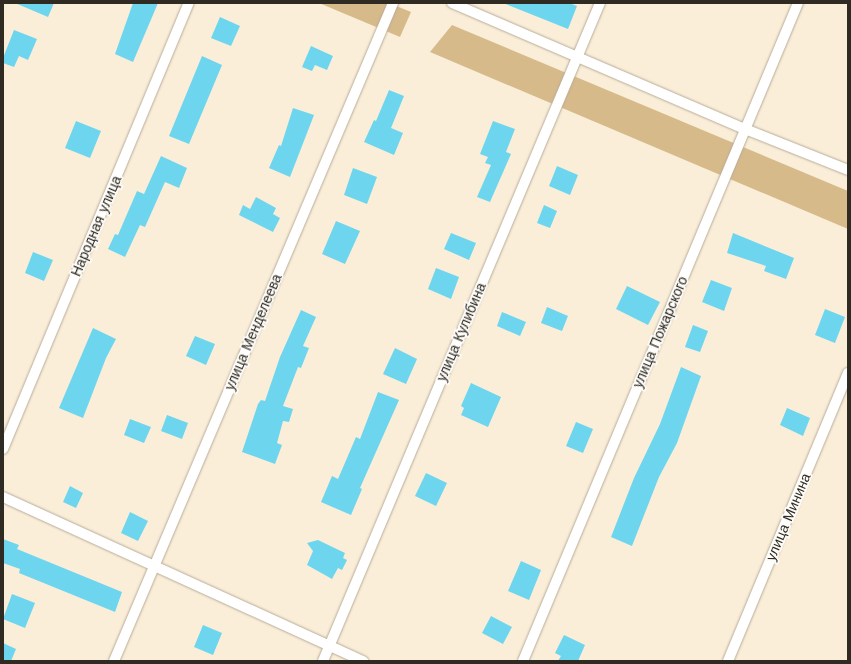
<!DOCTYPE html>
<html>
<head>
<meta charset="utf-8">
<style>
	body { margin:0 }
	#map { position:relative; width:851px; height:664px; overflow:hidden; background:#faeed9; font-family:"Work Sans",sans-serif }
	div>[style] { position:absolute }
	.green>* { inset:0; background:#d7ba8a }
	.building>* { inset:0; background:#6dd6ee }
	.roads { filter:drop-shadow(0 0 1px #b8ac99) drop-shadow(0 0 1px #b8ac99) }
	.minor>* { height:10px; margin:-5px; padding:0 5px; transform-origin:5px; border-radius:5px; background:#fff }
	span { translate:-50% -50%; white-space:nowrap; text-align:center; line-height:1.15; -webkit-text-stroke:3.5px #fefcf8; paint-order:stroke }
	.street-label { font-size:14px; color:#2f2b23 }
	.frame { position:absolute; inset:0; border:4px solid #2f2b23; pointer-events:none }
</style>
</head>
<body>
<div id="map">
	<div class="green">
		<div style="clip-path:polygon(319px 3px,389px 3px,411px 12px,400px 37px)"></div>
		<div style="clip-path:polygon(452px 25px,848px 191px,848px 229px,430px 52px)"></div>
	</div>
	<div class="building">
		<div style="clip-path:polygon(15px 3px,54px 3px,48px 17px)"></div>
		<div style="clip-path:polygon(133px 3px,158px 3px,133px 62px,115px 54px)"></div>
		<div style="clip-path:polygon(503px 3px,569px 3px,577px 6px,568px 29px)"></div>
		<div style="clip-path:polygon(220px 17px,240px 26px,231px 46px,211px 38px)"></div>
		<div style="clip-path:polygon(14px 30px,37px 39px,28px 60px,19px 56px,14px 67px,3px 63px,3px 58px)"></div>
		<div style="clip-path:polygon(311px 46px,333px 56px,327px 70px,315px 65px,312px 71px,302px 67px)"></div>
		<div style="clip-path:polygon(202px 56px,222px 65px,189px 144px,169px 136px)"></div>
		<div style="clip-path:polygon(389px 90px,404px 96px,391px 128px,403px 133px,394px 155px,364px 142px,374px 120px,376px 121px)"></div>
		<div style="clip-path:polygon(293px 108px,314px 115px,290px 177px,269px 168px,279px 145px,281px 146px)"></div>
		<div style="clip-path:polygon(76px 121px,101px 131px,90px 158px,65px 148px)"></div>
		<div style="clip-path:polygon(493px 121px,515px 129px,506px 152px,511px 154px,490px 202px,477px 197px,491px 165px,485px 163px,488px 157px,480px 154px)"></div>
		<div style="clip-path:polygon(161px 156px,187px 168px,179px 188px,165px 182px,145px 227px,140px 225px,125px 257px,108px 249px,115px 234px,118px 235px,137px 191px,144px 194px)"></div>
		<div style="clip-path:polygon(557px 166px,578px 175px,570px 195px,549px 186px)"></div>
		<div style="clip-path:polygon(353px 168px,377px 177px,367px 204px,344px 195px)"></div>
		<div style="clip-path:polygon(256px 197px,276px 208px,273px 214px,280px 218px,273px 232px,239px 215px,243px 205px,250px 209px)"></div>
		<div style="clip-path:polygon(544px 205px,557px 211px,550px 228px,537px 223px)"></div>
		<div style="clip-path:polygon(336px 221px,360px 231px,345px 264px,322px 254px)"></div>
		<div style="clip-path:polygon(451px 233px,476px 243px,469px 260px,444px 249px)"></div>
		<div style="clip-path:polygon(733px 233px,794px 258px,786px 279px,764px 271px,766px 266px,727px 253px)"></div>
		<div style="clip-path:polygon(33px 252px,53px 260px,44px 281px,25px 273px)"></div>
		<div style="clip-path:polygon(436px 268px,459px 277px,451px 299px,428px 289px)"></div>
		<div style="clip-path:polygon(711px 280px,732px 288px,724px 311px,702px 302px)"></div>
		<div style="clip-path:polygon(627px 286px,660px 302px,648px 325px,616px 309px)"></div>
		<div style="clip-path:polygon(547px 307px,568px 316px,562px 331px,541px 323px)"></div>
		<div style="clip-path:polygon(825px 309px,845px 317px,835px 343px,815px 335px)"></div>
		<div style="clip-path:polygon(301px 310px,316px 317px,303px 346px,309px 348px,301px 368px,298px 367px,283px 406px,293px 409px,289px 422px,283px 421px,277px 443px,282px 445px,275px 464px,242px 452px,258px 404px,261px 400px,265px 401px,280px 357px)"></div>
		<div style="clip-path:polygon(502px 312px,526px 322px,520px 336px,497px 326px)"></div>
		<div style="clip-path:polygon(693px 325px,708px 331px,700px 352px,685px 347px)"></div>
		<div style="clip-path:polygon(93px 328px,116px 339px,106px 358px,83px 418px,59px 408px)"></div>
		<div style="clip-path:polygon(195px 336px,215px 344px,206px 365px,186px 356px)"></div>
		<div style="clip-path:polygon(395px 348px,417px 359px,406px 384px,383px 374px)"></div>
		<div style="clip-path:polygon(681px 367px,701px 376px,677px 443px,659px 477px,632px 546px,611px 537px,634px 478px,660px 424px)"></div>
		<div style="clip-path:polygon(471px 383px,501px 397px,488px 427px,461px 415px,464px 408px,461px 406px)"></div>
		<div style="clip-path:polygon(378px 392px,399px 400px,360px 488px,362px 489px,351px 515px,321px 502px,332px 476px,338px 479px,356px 437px,360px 439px)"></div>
		<div style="clip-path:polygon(787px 408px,810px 418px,803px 436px,780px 425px)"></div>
		<div style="clip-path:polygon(167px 415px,188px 423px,182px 439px,161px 431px)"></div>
		<div style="clip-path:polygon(130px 419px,151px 427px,144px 443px,124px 435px)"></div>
		<div style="clip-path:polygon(576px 422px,593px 429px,583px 453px,566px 446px)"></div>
		<div style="clip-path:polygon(426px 473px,447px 483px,436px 506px,415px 496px)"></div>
		<div style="clip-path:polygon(70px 486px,83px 493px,76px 508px,63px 502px)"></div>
		<div style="clip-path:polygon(130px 512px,148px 521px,138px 541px,121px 533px)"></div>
		<div style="clip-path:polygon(3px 539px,19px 545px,17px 549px,122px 592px,115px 612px,19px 573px,20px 569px,3px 563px)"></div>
		<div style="clip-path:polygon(318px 540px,345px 553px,343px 558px,347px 560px,342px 570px,338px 568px,332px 579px,307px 565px,313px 551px,307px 543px)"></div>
		<div style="clip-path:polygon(521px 561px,541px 570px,529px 600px,508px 591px)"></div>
		<div style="clip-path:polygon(12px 594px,35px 603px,25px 628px,3px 619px)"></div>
		<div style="clip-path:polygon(491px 616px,512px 627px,503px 644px,482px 633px)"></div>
		<div style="clip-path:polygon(203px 625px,222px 633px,213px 655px,194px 647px)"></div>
		<div style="clip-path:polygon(564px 635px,585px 645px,578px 661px,558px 661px,561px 656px,555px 653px)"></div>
		<div style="clip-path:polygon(3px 643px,16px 649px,11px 661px,3px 661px)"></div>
	</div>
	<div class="roads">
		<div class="minor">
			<div style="left:452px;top:3px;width:319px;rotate:23.3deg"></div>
			<div style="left:745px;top:129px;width:111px;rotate:21.7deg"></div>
			<div style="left:3px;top:449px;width:483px;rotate:-67.4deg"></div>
			<div style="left:3px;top:497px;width:396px;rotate:24.5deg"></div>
			<div style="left:114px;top:661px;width:715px;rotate:-67.02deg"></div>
			<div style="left:323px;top:661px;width:714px;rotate:-67.17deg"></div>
			<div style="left:523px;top:661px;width:713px;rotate:-67.32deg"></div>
			<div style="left:728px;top:661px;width:312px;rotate:-67.4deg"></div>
		</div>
	</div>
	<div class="street-label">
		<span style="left:96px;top:226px;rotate:-67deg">Народная улица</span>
		<span style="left:253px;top:332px;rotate:-67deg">улица Менделеева</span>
		<span style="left:461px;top:332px;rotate:-67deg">улица Кулибина</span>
		<span style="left:660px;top:332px;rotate:-67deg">улица Пожарского</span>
		<span style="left:788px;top:517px;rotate:-67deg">улица Минина</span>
	</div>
	<div class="frame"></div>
</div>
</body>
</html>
